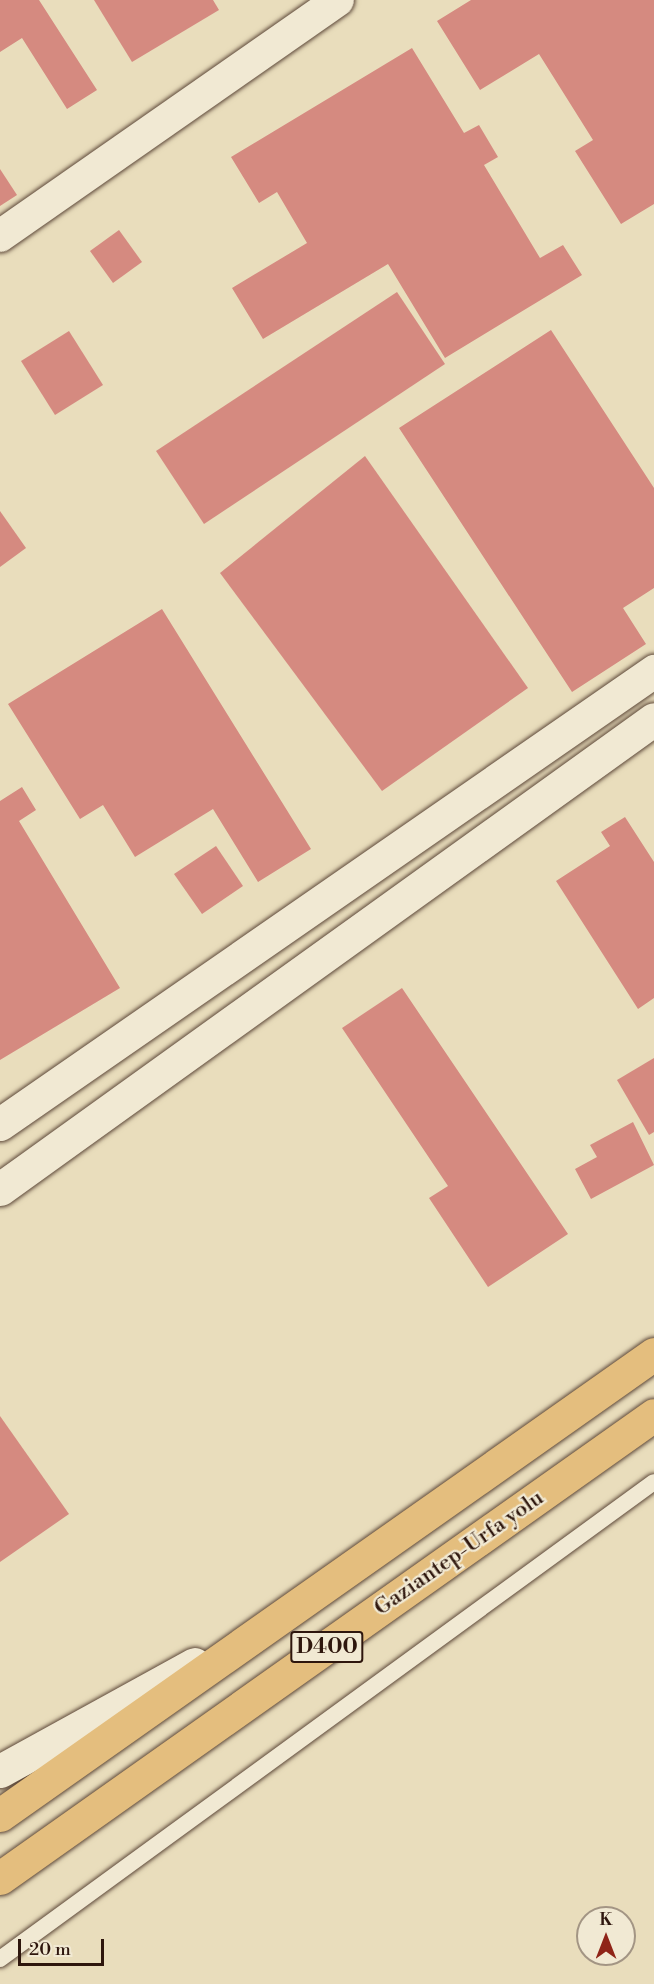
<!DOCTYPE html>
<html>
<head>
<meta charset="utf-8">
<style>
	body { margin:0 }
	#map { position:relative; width:654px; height:1984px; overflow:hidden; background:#e9ddbc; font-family:"Libre Bodoni",serif }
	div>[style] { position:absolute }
	.building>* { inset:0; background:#d58a80 }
	.roads { filter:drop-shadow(0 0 2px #5d4839) drop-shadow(0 0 2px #5d4839) }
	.service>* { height:16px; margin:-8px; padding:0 8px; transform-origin:8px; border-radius:8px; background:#f1e9d3 }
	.minor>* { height:32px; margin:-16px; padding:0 16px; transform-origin:16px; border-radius:16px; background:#f1e9d3 }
	.tertiary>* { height:33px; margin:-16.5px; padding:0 16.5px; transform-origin:16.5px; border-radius:16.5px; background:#f1e9d3 }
	.trunk>* { height:33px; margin:-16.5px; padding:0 16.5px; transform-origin:16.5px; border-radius:16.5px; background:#e4be7e }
	span { translate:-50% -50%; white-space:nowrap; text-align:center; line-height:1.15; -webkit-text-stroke:4.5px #f1e9d3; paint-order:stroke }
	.shield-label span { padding:2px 4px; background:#f1e9d3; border:2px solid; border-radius:4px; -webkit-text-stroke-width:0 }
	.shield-label { font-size:21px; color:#2e160d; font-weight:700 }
	.street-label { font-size:22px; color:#2e160d }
	.north { position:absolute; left:576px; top:1906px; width:60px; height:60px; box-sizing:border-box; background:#f1e9d3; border:2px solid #a39584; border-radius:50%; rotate:0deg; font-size:16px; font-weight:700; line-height:24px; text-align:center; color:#2e160d }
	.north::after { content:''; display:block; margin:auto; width:21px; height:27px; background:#8f2418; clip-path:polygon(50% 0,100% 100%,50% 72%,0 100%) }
	.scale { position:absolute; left:18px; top:1939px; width:86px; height:27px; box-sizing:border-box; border:3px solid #2e160d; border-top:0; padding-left:8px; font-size:18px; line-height:21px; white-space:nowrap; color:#2e160d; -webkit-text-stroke:4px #f1e9d3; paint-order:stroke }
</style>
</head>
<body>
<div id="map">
	<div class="building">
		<div style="clip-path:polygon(0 0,39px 0,97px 90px,67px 109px,22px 38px,0 52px)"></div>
		<div style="clip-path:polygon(94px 0,213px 0,219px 10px,132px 62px)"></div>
		<div style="clip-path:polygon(471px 0,654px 0,654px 204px,621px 224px,575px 151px,593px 140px,539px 54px,480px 90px,437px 21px)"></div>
		<div style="clip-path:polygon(412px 48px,464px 133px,479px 125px,498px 157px,484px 165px,540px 258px,563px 245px,582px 275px,445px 358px,388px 264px,263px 339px,232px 288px,307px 243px,277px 192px,259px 203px,231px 157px)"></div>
		<div style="clip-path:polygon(0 169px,17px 195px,0 206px)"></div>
		<div style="clip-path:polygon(119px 230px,142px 262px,113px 283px,90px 251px)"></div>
		<div style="clip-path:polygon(397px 292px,445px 364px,204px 524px,156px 451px)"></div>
		<div style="clip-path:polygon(551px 330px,654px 488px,654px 588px,623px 608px,646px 644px,572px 692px,399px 428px)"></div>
		<div style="clip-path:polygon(69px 331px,103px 385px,55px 415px,21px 361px)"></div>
		<div style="clip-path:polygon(365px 456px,528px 688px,382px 791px,220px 573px)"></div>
		<div style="clip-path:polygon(0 511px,26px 548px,0 567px)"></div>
		<div style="clip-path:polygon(162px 609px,311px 849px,258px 882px,213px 809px,135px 857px,103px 805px,80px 819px,8px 704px)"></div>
		<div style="clip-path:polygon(22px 787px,36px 810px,19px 821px,120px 988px,0 1060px,0 801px)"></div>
		<div style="clip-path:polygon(625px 817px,654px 862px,654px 998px,638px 1009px,556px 881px,610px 846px,601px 832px)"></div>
		<div style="clip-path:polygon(216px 846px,243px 886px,202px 914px,174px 874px)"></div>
		<div style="clip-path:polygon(402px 988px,568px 1234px,488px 1287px,429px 1198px,448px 1186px,342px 1028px)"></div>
		<div style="clip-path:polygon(654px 1058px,654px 1132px,649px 1135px,617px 1080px)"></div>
		<div style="clip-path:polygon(633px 1122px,654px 1165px,591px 1199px,575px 1169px,597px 1157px,590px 1145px)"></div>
		<div style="clip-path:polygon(0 1416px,69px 1514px,0 1562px)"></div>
	</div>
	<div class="roads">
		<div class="service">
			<div style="left:0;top:1959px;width:809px;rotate:-36.11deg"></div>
		</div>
		<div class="minor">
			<div style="left:0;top:236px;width:412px;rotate:-34.9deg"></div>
		</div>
		<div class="tertiary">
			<div style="left:0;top:1124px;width:796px;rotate:-34.71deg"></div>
			<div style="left:0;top:1189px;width:805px;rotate:-35.7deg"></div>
			<div style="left:0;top:1771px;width:222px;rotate:-28.8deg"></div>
		</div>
		<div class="trunk">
			<div style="left:0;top:1815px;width:800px;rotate:-35.18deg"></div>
			<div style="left:0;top:1878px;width:801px;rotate:-35.3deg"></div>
		</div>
	</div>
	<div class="shield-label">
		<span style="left:327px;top:1647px">D400</span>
	</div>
	<div class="street-label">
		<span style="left:459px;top:1553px;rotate:-35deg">Gaziantep-Urfa yolu</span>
	</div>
	<div class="north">K</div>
	<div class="scale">20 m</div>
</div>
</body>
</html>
